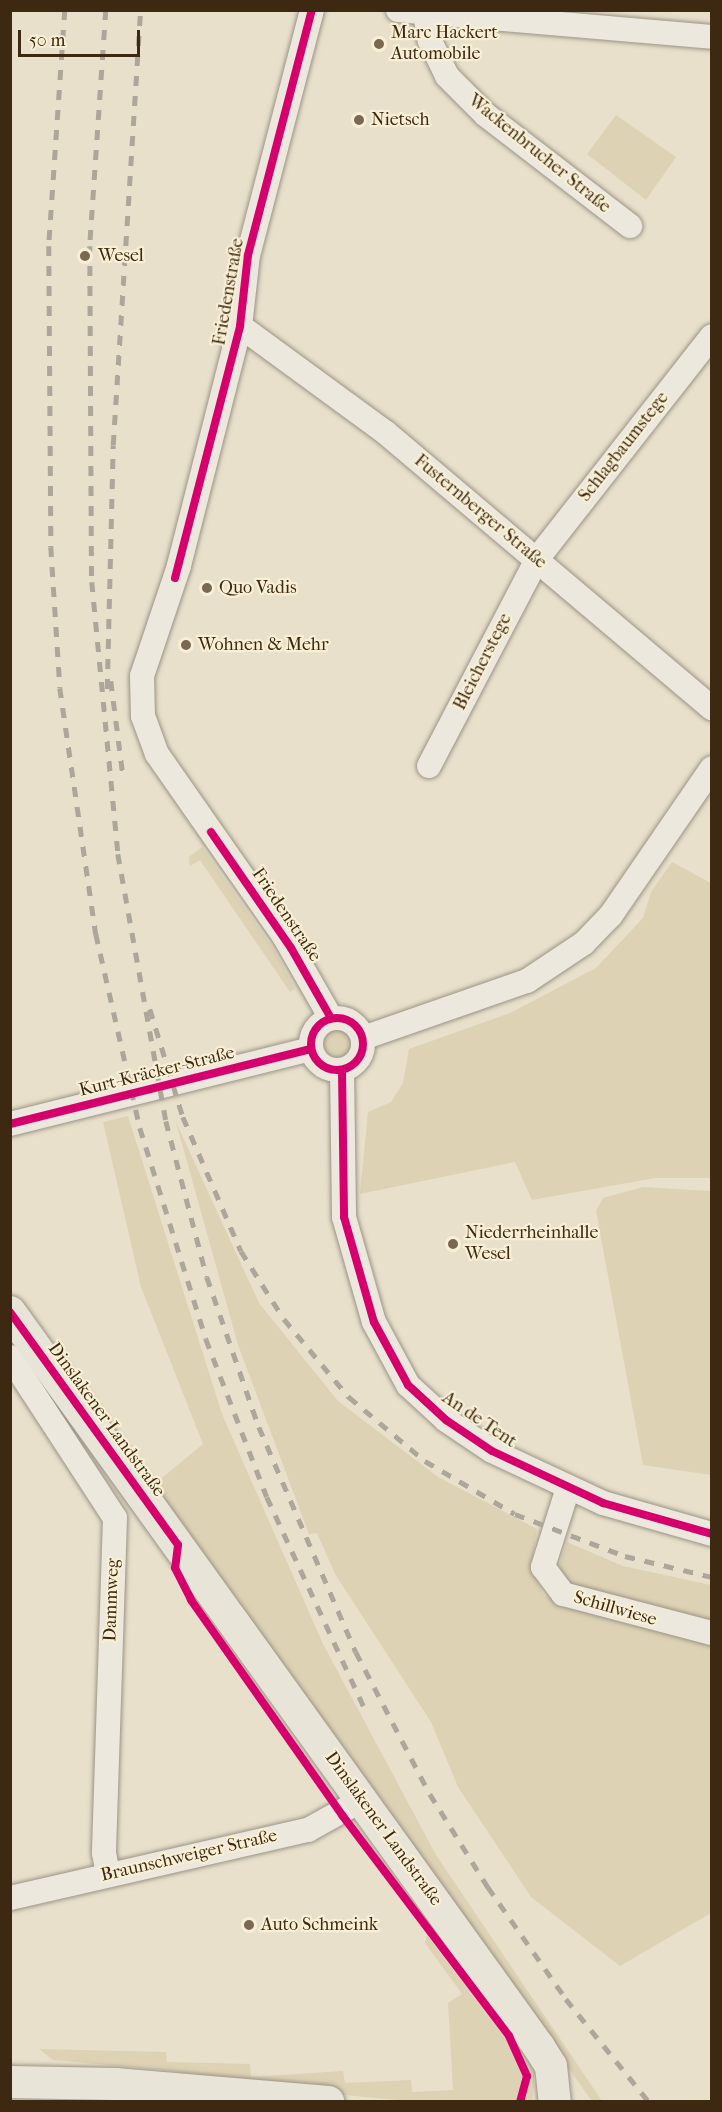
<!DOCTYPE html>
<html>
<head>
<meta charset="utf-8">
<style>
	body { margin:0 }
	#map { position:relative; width:722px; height:2112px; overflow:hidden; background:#e8e0cb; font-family:"IM FELL French Canon",serif }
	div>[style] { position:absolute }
	.green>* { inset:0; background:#ded2b4 }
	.round { border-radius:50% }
	.roads { filter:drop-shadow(0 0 2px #9b9485) drop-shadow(0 0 2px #9b9485) }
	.minor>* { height:24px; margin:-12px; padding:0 12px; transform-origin:12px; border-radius:12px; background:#ece8dd }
	.minor>.ring { margin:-12px; padding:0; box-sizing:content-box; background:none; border:24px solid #ece8dd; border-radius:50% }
	.major>* { height:32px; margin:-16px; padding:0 16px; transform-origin:16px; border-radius:16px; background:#e9e4d8 }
	.rail>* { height:4.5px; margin-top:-2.25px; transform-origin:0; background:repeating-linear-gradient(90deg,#aca69b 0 10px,transparent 0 20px) }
	.cycleway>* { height:8px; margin:-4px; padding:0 4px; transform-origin:4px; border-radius:4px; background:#d6006c }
	.cycleway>.ring { margin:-4px; padding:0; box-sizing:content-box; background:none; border:8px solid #d6006c; border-radius:50% }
	.dots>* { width:16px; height:16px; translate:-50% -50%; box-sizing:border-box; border:3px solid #f8efd5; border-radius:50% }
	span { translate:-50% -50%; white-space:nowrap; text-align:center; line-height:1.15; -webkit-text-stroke:4.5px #f8efd5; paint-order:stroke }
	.poi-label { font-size:18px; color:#3d2912 }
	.left { translate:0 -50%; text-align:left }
	.street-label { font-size:18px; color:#3d2912 }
	.frame { position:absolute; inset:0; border:12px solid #3d2912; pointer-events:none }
	.scale { position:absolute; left:18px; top:30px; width:122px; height:27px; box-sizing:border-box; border:3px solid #3d2912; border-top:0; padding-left:8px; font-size:18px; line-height:21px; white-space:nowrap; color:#3d2912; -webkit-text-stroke:4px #f8efd5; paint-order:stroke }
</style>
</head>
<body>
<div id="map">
	<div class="green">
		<div style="clip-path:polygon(616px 115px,676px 157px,646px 200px,587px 154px)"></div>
		<div style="clip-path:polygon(202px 847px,276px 953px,295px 989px,290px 992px,200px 860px,190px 866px,189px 857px)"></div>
		<div style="clip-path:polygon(672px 862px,711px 883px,711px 1178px,655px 1178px,532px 1200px,515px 1162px,360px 1194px,368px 1112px,391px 1102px,403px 1083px,409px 1049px,510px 1013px,596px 968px,643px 918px,651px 892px)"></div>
		<div class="round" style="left:324px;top:1029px;width:28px;height:28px"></div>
		<div style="clip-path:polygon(128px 1116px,222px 1414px,323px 1644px,436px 1855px,602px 2101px,592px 2101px,151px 1487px,203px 1444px,141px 1287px,103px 1122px)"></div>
		<div style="clip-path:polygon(176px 1122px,259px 1303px,338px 1401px,438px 1477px,537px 1529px,531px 1568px,544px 1596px,627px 1624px,711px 1644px,711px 1913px,620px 1966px,531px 1897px,458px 1787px,431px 1722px,335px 1574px,317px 1533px,309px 1534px,238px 1345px)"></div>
		<div style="clip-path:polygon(643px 1187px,711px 1191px,711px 1475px,643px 1465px,596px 1211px,603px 1198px)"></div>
		<div style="clip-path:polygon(567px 1542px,623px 1566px,711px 1585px,711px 1622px,562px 1582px,560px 1563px)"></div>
		<div style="clip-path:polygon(444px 1933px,535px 2067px,532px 2101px,525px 2101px,530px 2077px,523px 2054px,438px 1935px)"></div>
		<div style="clip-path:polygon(427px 1935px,514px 2050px,524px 2082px,516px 2101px,407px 2101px,191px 2080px,175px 2071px,53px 2060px,39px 2049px,166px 2052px,167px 2062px,250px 2064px,251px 2077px,343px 2071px,345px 2083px,411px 2080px,412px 2092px,453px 2090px,448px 2003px,462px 1994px,425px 1943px)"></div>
	</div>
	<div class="roads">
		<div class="minor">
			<div style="left:312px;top:10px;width:253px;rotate:104.6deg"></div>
			<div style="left:248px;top:255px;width:71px;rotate:96.4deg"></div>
			<div style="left:240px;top:326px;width:248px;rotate:104.3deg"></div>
			<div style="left:179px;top:566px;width:116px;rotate:108.6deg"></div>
			<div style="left:142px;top:676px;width:40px;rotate:88.6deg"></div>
			<div style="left:143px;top:716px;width:40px;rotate:69.8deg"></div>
			<div style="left:157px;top:754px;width:222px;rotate:55.1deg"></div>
			<div style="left:284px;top:936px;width:95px;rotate:60.2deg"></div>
			<div style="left:398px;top:10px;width:315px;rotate:4.9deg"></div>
			<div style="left:425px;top:14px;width:27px;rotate:80deg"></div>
			<div style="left:430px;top:41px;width:39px;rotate:64deg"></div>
			<div style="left:447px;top:76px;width:55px;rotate:45deg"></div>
			<div style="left:486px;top:115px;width:182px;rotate:37.6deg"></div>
			<div style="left:240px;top:326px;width:180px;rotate:36.2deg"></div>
			<div style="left:385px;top:432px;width:428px;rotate:40.2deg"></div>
			<div style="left:429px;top:766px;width:233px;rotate:-62.4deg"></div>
			<div style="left:537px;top:559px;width:283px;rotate:-51.9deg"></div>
			<div class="ring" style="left:311px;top:1018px;width:28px;height:28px"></div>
			<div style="left:363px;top:1038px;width:174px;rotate:-19.2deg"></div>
			<div style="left:527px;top:981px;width:69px;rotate:-33.7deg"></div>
			<div style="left:584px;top:943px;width:39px;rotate:-46deg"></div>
			<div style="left:611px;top:915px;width:178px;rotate:-55.5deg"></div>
			<div style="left:342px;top:1070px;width:147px;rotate:89.2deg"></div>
			<div style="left:344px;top:1217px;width:109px;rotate:74.1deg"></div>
			<div style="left:374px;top:1322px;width:72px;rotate:61.6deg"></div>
			<div style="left:408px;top:1385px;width:52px;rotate:42.6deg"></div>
			<div style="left:446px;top:1420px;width:55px;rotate:34deg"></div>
			<div style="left:492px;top:1451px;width:123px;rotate:25.1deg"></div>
			<div style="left:603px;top:1503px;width:113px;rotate:15.9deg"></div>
			<div style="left:10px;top:1124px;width:310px;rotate:-14deg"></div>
			<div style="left:10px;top:1357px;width:192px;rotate:56.9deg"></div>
			<div style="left:115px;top:1518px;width:335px;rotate:91.9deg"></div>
			<div style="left:104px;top:1853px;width:21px;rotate:79deg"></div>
			<div style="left:568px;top:1488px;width:83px;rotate:107.6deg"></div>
			<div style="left:543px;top:1567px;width:34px;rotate:53deg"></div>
			<div style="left:563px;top:1594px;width:154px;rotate:14.7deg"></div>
			<div style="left:10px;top:1898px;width:306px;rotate:-12.9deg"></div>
			<div style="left:308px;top:1830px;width:62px;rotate:-29.1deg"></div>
		</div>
		<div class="major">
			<div style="left:10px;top:1312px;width:906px;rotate:54.26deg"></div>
			<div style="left:539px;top:2047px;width:22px;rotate:58deg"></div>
			<div style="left:551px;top:2066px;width:36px;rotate:84deg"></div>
			<div style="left:10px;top:2082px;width:105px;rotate:1.1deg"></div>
			<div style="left:115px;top:2084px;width:214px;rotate:4.8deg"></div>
		</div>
	</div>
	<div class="rail">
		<div style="left:65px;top:10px;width:237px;rotate:93.9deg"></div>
		<div style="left:49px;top:246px;width:301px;rotate:89.6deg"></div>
		<div style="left:51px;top:547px;width:141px;rotate:86.3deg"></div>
		<div style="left:60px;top:688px;width:249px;rotate:81.7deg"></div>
		<div style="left:96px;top:934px;width:199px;rotate:77.2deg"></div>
		<div style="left:140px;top:1128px;width:221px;rotate:72.6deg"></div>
		<div style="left:206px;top:1339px;width:169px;rotate:68.9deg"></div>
		<div style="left:267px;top:1497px;width:231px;rotate:65.2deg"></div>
		<div style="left:106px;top:10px;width:237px;rotate:93.9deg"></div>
		<div style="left:90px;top:246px;width:336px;rotate:89.7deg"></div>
		<div style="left:92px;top:582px;width:273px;rotate:84.5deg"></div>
		<div style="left:118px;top:854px;width:271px;rotate:79.8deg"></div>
		<div style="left:166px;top:1121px;width:161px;rotate:75.3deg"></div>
		<div style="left:207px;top:1277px;width:159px;rotate:70.9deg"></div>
		<div style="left:259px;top:1427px;width:245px;rotate:66.7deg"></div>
		<div style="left:356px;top:1652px;width:160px;rotate:62.5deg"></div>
		<div style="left:430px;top:1794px;width:110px;rotate:58.1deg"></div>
		<div style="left:488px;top:1887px;width:136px;rotate:55.1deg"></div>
		<div style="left:566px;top:1999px;width:132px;rotate:51.1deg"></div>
		<div style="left:111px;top:681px;width:95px;rotate:82.7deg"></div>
		<div style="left:107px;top:689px;width:244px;rotate:-88.6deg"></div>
		<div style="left:113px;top:445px;width:436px;rotate:-86.4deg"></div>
		<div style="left:150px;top:1009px;width:113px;rotate:73deg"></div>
		<div style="left:183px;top:1117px;width:146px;rotate:66.6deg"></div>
		<div style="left:241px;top:1251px;width:80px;rotate:57.7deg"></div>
		<div style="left:284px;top:1319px;width:102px;rotate:50.2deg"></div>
		<div style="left:349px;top:1397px;width:99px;rotate:40.1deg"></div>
		<div style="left:425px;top:1461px;width:104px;rotate:30.5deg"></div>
		<div style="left:515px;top:1514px;width:118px;rotate:20.9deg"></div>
		<div style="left:625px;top:1556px;width:89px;rotate:13.6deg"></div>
	</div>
	<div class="cycleway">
		<div style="left:175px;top:578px;width:260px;rotate:-75.5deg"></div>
		<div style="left:240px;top:326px;width:71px;rotate:-83.6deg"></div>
		<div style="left:248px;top:255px;width:253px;rotate:-75.4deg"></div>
		<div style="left:211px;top:832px;width:141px;rotate:55.4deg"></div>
		<div style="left:291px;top:948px;width:81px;rotate:60.3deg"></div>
		<div class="ring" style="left:311px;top:1018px;width:44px;height:44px"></div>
		<div style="left:342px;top:1070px;width:147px;rotate:89.2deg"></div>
		<div style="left:344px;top:1217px;width:109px;rotate:74.1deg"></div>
		<div style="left:374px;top:1322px;width:72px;rotate:61.6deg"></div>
		<div style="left:408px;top:1385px;width:52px;rotate:42.6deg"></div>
		<div style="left:446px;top:1420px;width:55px;rotate:34deg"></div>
		<div style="left:492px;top:1451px;width:123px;rotate:25.1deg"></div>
		<div style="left:603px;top:1503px;width:113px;rotate:15.9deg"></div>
		<div style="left:10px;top:1124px;width:310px;rotate:-14deg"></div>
		<div style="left:10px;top:1312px;width:287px;rotate:54.2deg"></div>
		<div style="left:178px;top:1545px;width:23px;rotate:97deg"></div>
		<div style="left:175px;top:1568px;width:36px;rotate:63deg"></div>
		<div style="left:191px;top:1600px;width:263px;rotate:54.9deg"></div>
		<div style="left:342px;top:1815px;width:277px;rotate:52.9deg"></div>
		<div style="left:509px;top:2036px;width:44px;rotate:65.8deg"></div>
		<div style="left:527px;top:2076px;width:27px;rotate:105deg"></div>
	</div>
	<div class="dots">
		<div style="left:379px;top:44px;background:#796953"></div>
		<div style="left:359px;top:120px;background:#796953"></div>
		<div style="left:85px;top:256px;background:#796953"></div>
		<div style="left:207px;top:588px;background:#796953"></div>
		<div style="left:186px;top:645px;background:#796953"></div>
		<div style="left:453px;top:1244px;background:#796953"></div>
		<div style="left:249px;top:1925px;background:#796953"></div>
	</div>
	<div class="poi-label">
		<span class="left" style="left:391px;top:44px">Marc Hackert<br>Automobile</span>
		<span class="left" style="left:371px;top:120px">Nietsch</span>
		<span class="left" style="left:98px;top:256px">Wesel</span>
		<span class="left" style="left:219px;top:588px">Quo Vadis</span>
		<span class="left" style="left:198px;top:645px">Wohnen &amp; Mehr</span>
		<span class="left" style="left:465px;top:1244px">Niederrheinhalle<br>Wesel</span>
		<span class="left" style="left:261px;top:1925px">Auto Schmeink</span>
	</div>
	<div class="street-label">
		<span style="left:539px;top:154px;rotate:39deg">Wackenbrucher Straße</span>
		<span style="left:229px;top:292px;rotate:-80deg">Friedenstraße</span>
		<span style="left:624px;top:447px;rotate:-52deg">Schlagbaumstege</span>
		<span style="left:480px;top:512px;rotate:40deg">Fusternberger Straße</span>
		<span style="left:483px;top:662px;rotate:-63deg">Bleicherstege</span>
		<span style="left:286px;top:915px;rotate:56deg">Friedenstraße</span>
		<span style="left:157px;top:1072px;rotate:-14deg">Kurt-Kräcker-Straße</span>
		<span style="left:106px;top:1420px;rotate:54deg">Dinslakener Landstraße</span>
		<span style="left:479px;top:1420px;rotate:34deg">An de Tent</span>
		<span style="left:112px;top:1600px;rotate:-88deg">Dammweg</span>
		<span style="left:615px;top:1609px;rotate:16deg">Schillwiese</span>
		<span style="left:383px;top:1829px;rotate:54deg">Dinslakener Landstraße</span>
		<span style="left:189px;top:1856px;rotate:-13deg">Braunschweiger Straße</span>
	</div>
	<div class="frame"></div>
	<div class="scale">50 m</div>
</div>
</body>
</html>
